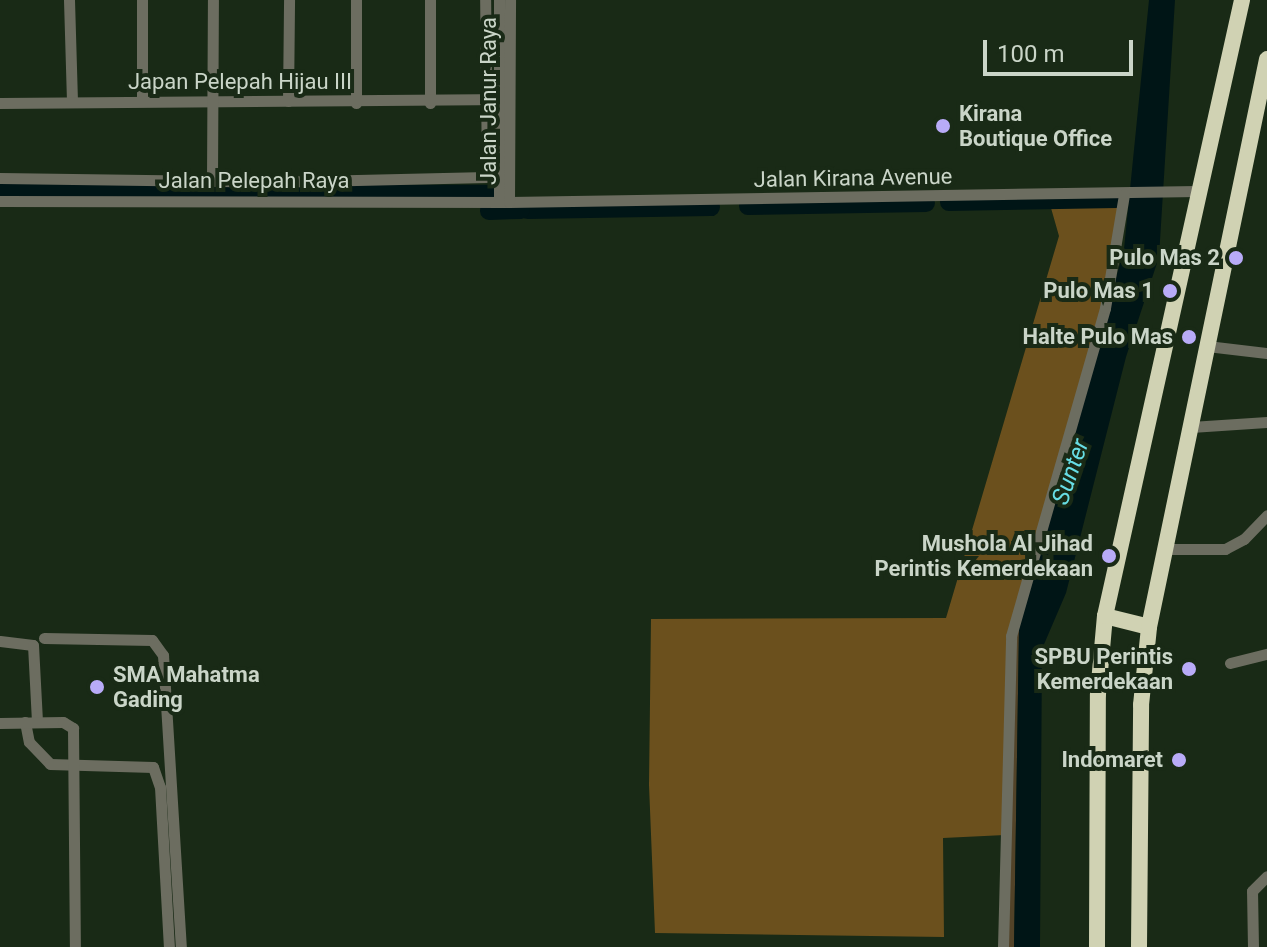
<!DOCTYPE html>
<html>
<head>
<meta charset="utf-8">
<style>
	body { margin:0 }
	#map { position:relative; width:1267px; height:947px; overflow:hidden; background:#192a16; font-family:Roboto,sans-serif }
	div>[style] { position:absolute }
	.green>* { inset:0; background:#524328 }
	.forest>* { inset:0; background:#6b501d }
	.water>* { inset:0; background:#001516 }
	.river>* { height:18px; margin:-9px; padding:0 9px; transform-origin:9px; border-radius:9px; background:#001516 }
	.minor>* { height:11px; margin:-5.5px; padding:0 5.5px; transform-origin:5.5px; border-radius:5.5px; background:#6c6d60 }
	.highway>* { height:16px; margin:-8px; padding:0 8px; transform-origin:8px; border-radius:8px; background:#d0d2b3 }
	.dots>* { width:22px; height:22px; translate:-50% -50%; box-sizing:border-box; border:4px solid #192a16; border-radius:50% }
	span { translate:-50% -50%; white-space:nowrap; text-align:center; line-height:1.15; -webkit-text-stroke:8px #192a16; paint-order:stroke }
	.street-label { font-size:22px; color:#cad5c8 }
	.poi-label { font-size:22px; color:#cad5c8; font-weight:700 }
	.left { translate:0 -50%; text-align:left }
	.right { translate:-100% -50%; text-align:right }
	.water-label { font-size:24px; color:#67dde4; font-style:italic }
	.scale { position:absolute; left:983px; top:40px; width:150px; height:36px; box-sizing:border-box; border:4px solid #cad5c8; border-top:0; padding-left:10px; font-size:24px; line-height:28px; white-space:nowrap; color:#cad5c8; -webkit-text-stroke:6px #192a16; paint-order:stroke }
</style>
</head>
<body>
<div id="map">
	<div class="green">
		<div style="clip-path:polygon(1096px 347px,1019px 629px,1014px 947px,1003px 947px,1011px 636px)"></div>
	</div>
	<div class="forest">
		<div style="clip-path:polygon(1123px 199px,1120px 242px,1011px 636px,1005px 835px,943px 838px,944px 937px,655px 933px,649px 785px,651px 619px,946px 618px,1059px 236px,1049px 201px)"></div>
	</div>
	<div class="water">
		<div style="clip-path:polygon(1149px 0,1175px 0,1159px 257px,1126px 357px,1066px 593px,1042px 649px,1040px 947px,1014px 947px,1019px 629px,1124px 249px)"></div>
	</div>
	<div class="river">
		<div style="left:0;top:193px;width:489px;rotate:0.1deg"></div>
		<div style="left:949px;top:202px;width:168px;rotate:-1deg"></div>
		<div style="left:748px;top:206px;width:178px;rotate:-1deg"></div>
		<div style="left:528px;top:210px;width:183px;rotate:-0.9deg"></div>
		<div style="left:489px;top:211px;width:32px;rotate:-2deg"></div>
	</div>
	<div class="minor">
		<div style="left:69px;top:0;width:102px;rotate:88.3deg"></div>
		<div style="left:430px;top:0;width:103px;rotate:90deg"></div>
		<div style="left:142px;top:101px;width:101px;rotate:-90deg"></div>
		<div style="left:288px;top:101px;width:101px;rotate:-89.4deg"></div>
		<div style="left:0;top:103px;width:509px;rotate:-0.45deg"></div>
		<div style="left:356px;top:103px;width:103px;rotate:-90deg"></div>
		<div style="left:0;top:178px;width:270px;rotate:0.8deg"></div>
		<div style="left:270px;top:182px;width:217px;rotate:-1.3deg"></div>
		<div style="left:487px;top:177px;width:177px;rotate:-90.6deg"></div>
		<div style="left:212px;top:179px;width:179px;rotate:-89.7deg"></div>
		<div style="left:0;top:201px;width:509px;rotate:0.11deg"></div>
		<div style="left:509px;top:202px;width:688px;rotate:-0.92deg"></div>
		<div style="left:499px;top:202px;width:202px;rotate:-90deg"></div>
		<div style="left:509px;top:202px;width:202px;rotate:-89.7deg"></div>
		<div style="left:1207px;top:346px;width:60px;rotate:6.7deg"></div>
		<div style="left:1191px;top:427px;width:76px;rotate:-3.8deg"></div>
		<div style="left:1167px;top:549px;width:58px"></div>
		<div style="left:1225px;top:549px;width:21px;rotate:-28deg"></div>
		<div style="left:1244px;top:539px;width:33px;rotate:-46deg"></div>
		<div style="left:44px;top:638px;width:108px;rotate:1.1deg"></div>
		<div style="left:152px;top:640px;width:19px;rotate:54deg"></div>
		<div style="left:163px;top:655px;width:293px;rotate:86.5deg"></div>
		<div style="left:0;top:641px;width:33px;rotate:7deg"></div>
		<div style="left:33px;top:645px;width:76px;rotate:87deg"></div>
		<div style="left:1230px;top:663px;width:38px;rotate:-14deg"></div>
		<div style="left:25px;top:722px;width:20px;rotate:79deg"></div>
		<div style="left:29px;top:742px;width:30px;rotate:46deg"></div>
		<div style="left:50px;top:764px;width:103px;rotate:1.7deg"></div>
		<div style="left:153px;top:767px;width:21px;rotate:71deg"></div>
		<div style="left:160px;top:787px;width:160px;rotate:86.8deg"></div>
		<div style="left:0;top:723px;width:63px;rotate:-0.9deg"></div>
		<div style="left:63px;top:722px;width:12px;rotate:31deg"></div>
		<div style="left:73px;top:728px;width:219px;rotate:89.5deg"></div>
		<div style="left:1003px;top:947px;width:311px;rotate:-88.5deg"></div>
		<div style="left:1011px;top:636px;width:341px;rotate:-74deg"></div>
		<div style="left:1105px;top:308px;width:115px;rotate:-80.5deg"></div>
		<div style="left:1253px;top:947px;width:56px;rotate:-91deg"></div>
		<div style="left:1252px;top:891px;width:21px;rotate:-45deg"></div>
	</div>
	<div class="highway">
		<div style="left:1105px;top:616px;width:45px;rotate:14deg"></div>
		<div style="left:1097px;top:947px;width:253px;rotate:-89.8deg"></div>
		<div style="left:1098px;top:694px;width:78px;rotate:-84.9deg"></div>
		<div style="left:1105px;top:616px;width:631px;rotate:-77.46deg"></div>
		<div style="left:1139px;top:947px;width:242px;rotate:-89.5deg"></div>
		<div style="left:1141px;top:705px;width:78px;rotate:-84.1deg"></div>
		<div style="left:1149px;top:627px;width:580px;rotate:-78.26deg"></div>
	</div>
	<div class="dots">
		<div style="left:943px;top:126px;background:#b8abf7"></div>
		<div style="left:1236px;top:258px;background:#b8abf7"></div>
		<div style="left:1170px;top:291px;background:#b8abf7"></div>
		<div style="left:1189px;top:337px;background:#b8abf7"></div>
		<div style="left:1109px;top:556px;background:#b8abf7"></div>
		<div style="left:1189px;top:669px;background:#b8abf7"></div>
		<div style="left:97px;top:687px;background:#b8abf7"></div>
		<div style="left:1179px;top:760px;background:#b8abf7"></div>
	</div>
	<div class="street-label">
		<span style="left:240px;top:82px">Japan Pelepah Hijau III</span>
		<span style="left:489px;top:101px;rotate:-90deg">Jalan Janur Raya</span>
		<span style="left:853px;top:178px;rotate:-1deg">Jalan Kirana Avenue</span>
		<span style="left:254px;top:181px">Jalan Pelepah Raya</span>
	</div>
	<div class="poi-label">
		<span class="left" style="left:959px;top:126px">Kirana<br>Boutique Office</span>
		<span class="right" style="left:1220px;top:258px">Pulo Mas 2</span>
		<span class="right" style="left:1154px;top:291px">Pulo Mas 1</span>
		<span class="right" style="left:1173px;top:337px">Halte Pulo Mas</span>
		<span class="right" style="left:1093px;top:556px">Mushola Al Jihad<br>Perintis Kemerdekaan</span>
		<span class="right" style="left:1173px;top:669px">SPBU Perintis<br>Kemerdekaan</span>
		<span class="left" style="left:113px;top:687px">SMA Mahatma<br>Gading</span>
		<span class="right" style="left:1163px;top:760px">Indomaret</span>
	</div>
	<div class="water-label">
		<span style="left:1071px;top:472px;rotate:-71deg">Sunter</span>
	</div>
	<div class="scale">100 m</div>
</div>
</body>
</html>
